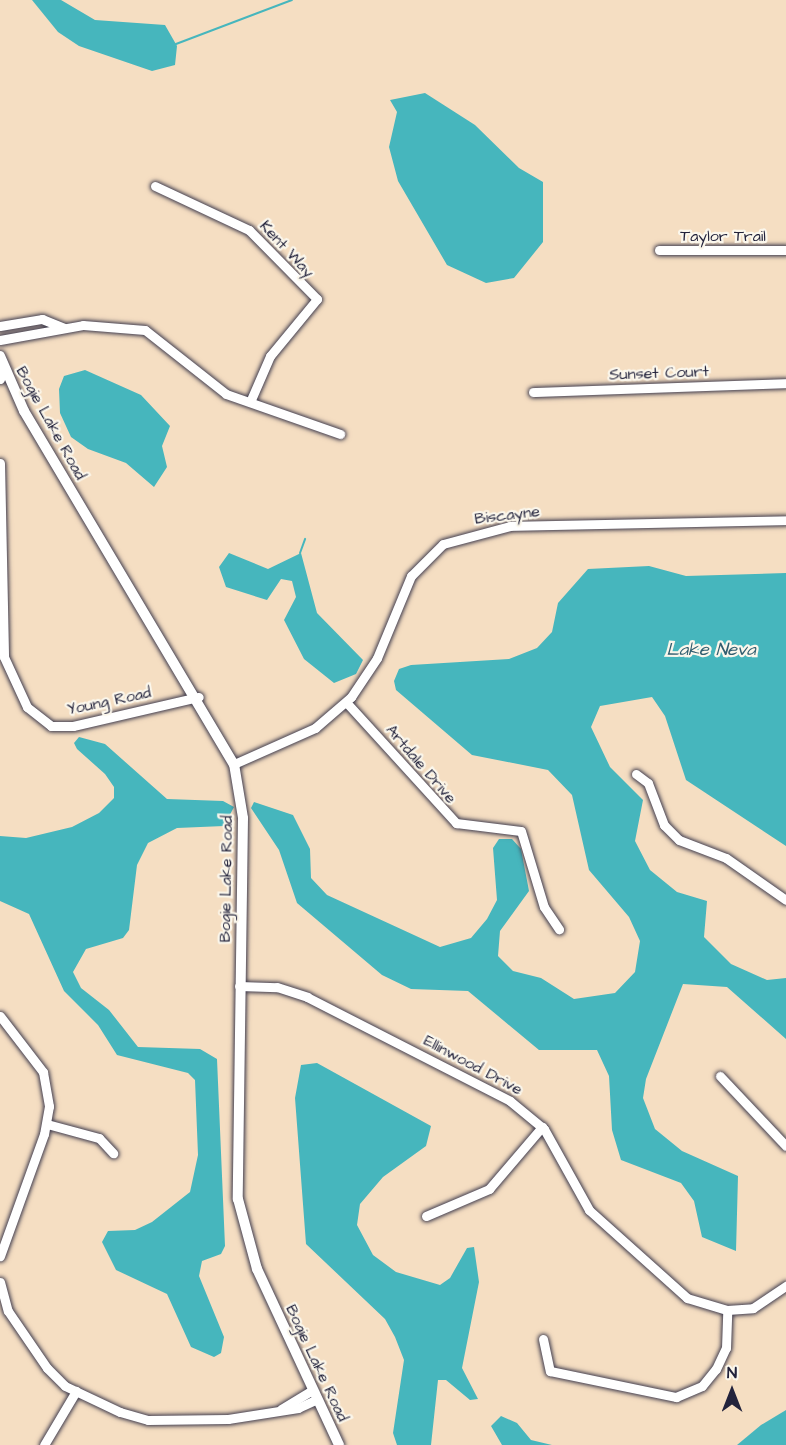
<!DOCTYPE html>
<html>
<head>
<meta charset="utf-8">
<style>
	body { margin:0 }
	#map { position:relative; width:786px; height:1445px; overflow:hidden; background:#f5dec2; font-family:"Architects Daughter",sans-serif }
	div>[style] { position:absolute }
	.water>* { inset:0; background:#46b6bd }
	.stream>* { height:2px; margin:-1px; padding:0 1px; transform-origin:1px; border-radius:1px; background:#46b6bd }
	.roads { filter:drop-shadow(0 0 2px #423e4f) drop-shadow(0 0 2px #423e4f) }
	.minor>* { height:9px; margin:-4.5px; padding:0 4.5px; transform-origin:4.5px; border-radius:4.5px; background:#fff }
	.major>* { height:10px; margin:-5px; padding:0 5px; transform-origin:5px; border-radius:5px; background:#fff }
	span { translate:-50% -50%; white-space:nowrap; text-align:center; line-height:1.15; -webkit-text-stroke:4.5px #fbf7ec; paint-order:stroke }
	.street-label { font-size:16px; color:#22223b }
	.water-label { font-size:18px; color:#305d6f; font-style:italic }
	.north { position:absolute; left:702px; top:1361px; width:60px; height:60px; -webkit-text-stroke:4px #fbf7ec; paint-order:stroke; rotate:0deg; font-size:16px; font-weight:700; line-height:24px; text-align:center; color:#22223b }
	.north::after { content:''; display:block; margin:auto; width:21px; height:27px; background:#22223b; clip-path:polygon(50% 0,100% 100%,50% 72%,0 100%) }
</style>
</head>
<body>
<div id="map">
	<div class="water">
		<div style="clip-path:polygon(32px 0,61px 0,95px 20px,165px 25px,177px 46px,175px 65px,152px 71px,79px 46px,58px 32px)"></div>
		<div style="clip-path:polygon(425px 93px,475px 125px,519px 168px,543px 182px,543px 242px,514px 278px,486px 283px,447px 265px,398px 181px,389px 147px,397px 112px,390px 100px)"></div>
		<div style="clip-path:polygon(85px 370px,141px 395px,170px 426px,162px 446px,167px 467px,154px 487px,126px 463px,88px 449px,71px 437px,60px 413px,59px 389px,64px 376px)"></div>
		<div style="clip-path:polygon(229px 553px,268px 569px,301px 553px,317px 613px,363px 660px,356px 674px,334px 683px,304px 659px,284px 620px,296px 597px,292px 581px,281px 579px,267px 600px,226px 587px,219px 567px)"></div>
		<div style="clip-path:polygon(649px 566px,686px 576px,786px 573px,786px 846px,686px 780px,665px 716px,652px 697px,600px 706px,591px 727px,610px 767px,643px 800px,635px 841px,650px 870px,677px 892px,707px 901px,704px 937px,731px 964px,767px 980px,786px 978px,786px 1039px,727px 987px,683px 984px,646px 1079px,643px 1098px,655px 1129px,682px 1151px,738px 1176px,736px 1251px,702px 1237px,694px 1201px,681px 1183px,621px 1160px,612px 1130px,609px 1076px,597px 1050px,539px 1050px,468px 991px,411px 989px,382px 975px,297px 903px,279px 850px,251px 808px,254px 802px,293px 815px,310px 849px,311px 878px,327px 895px,440px 947px,471px 938px,487px 919px,497px 900px,493px 848px,499px 839px,512px 839px,521px 849px,529px 891px,500px 931px,498px 956px,513px 971px,541px 978px,574px 999px,615px 993px,635px 972px,640px 941px,629px 917px,589px 870px,572px 795px,548px 770px,472px 755px,396px 690px,394px 681px,399px 669px,411px 665px,509px 659px,537px 648px,552px 632px,558px 603px,588px 569px)"></div>
		<div style="clip-path:polygon(79px 737px,105px 744px,167px 799px,223px 801px,234px 807px,224px 826px,177px 828px,148px 843px,137px 865px,129px 930px,123px 938px,86px 949px,73px 972px,81px 988px,109px 1010px,138px 1047px,200px 1049px,217px 1059px,225px 1246px,221px 1254px,202px 1261px,199px 1276px,224px 1337px,221px 1353px,214px 1357px,191px 1347px,167px 1294px,116px 1270px,102px 1242px,108px 1231px,135px 1230px,152px 1222px,190px 1192px,198px 1155px,195px 1080px,188px 1073px,117px 1055px,98px 1025px,64px 991px,29px 914px,0 901px,0 836px,26px 838px,72px 827px,99px 813px,114px 798px,114px 787px,105px 774px,77px 749px,74px 743px)"></div>
		<div style="clip-path:polygon(317px 1063px,431px 1126px,426px 1146px,383px 1177px,360px 1204px,357px 1225px,373px 1255px,396px 1272px,440px 1285px,450px 1278px,467px 1248px,474px 1247px,479px 1282px,462px 1368px,478px 1399px,470px 1400px,446px 1380px,438px 1380px,431px 1445px,397px 1445px,393px 1433px,404px 1360px,395px 1337px,385px 1319px,306px 1244px,295px 1098px,301px 1065px)"></div>
		<div style="clip-path:polygon(786px 1410px,786px 1445px,737px 1445px,761px 1425px)"></div>
		<div style="clip-path:polygon(501px 1416px,517px 1423px,531px 1440px,552px 1445px,502px 1445px,491px 1426px)"></div>
	</div>
	<div class="stream">
		<div style="left:176px;top:44px;width:124px;rotate:-20.8deg"></div>
		<div style="left:300px;top:553px;width:15px;rotate:-70deg"></div>
	</div>
	<div class="roads">
		<div class="minor">
			<div style="left:155px;top:186px;width:104px;rotate:25.1deg"></div>
			<div style="left:249px;top:230px;width:97px;rotate:45.4deg"></div>
			<div style="left:317px;top:299px;width:74px;rotate:129.5deg"></div>
			<div style="left:270px;top:356px;width:50px;rotate:113.5deg"></div>
			<div style="left:659px;top:250px;width:127px"></div>
			<div style="left:0;top:326px;width:43px;rotate:-9.5deg"></div>
			<div style="left:42px;top:319px;width:24px;rotate:22deg"></div>
			<div style="left:0;top:340px;width:84px;rotate:-10.2deg"></div>
			<div style="left:83px;top:325px;width:62px;rotate:4.6deg"></div>
			<div style="left:145px;top:330px;width:103px;rotate:38.3deg"></div>
			<div style="left:226px;top:394px;width:121px;rotate:19.3deg"></div>
			<div style="left:0;top:379px;width:11px;rotate:-75deg"></div>
			<div style="left:533px;top:392px;width:253px;rotate:-2deg"></div>
			<div style="left:0;top:463px;width:194px;rotate:88.8deg"></div>
			<div style="left:4px;top:657px;width:55px;rotate:65.3deg"></div>
			<div style="left:27px;top:707px;width:31px;rotate:38deg"></div>
			<div style="left:51px;top:726px;width:22px"></div>
			<div style="left:73px;top:726px;width:129px;rotate:-13deg"></div>
			<div style="left:346px;top:702px;width:164px;rotate:47.7deg"></div>
			<div style="left:456px;top:823px;width:65px;rotate:7deg"></div>
			<div style="left:521px;top:831px;width:79px;rotate:73.2deg"></div>
			<div style="left:544px;top:907px;width:27px;rotate:56deg"></div>
			<div style="left:234px;top:764px;width:89px;rotate:-24deg"></div>
			<div style="left:315px;top:728px;width:48px;rotate:-40.7deg"></div>
			<div style="left:351px;top:697px;width:47px;rotate:-56.3deg"></div>
			<div style="left:377px;top:658px;width:89px;rotate:-67.5deg"></div>
			<div style="left:411px;top:576px;width:45px;rotate:-45deg"></div>
			<div style="left:443px;top:544px;width:69px;rotate:-15deg"></div>
			<div style="left:510px;top:526px;width:276px;rotate:-1.2deg"></div>
			<div style="left:636px;top:774px;width:15px;rotate:37deg"></div>
			<div style="left:648px;top:783px;width:45px;rotate:69.1deg"></div>
			<div style="left:664px;top:825px;width:21px;rotate:45deg"></div>
			<div style="left:679px;top:840px;width:50px;rotate:21deg"></div>
			<div style="left:726px;top:858px;width:73px;rotate:35deg"></div>
			<div style="left:239px;top:986px;width:38px;rotate:2deg"></div>
			<div style="left:277px;top:987px;width:32px;rotate:18deg"></div>
			<div style="left:307px;top:997px;width:228px;rotate:27.1deg"></div>
			<div style="left:510px;top:1101px;width:44px;rotate:39.5deg"></div>
			<div style="left:544px;top:1129px;width:93px;rotate:60.9deg"></div>
			<div style="left:589px;top:1210px;width:132px;rotate:41.9deg"></div>
			<div style="left:687px;top:1298px;width:42px;rotate:16.7deg"></div>
			<div style="left:727px;top:1310px;width:26px;rotate:-4deg"></div>
			<div style="left:753px;top:1308px;width:40px;rotate:-34deg"></div>
			<div style="left:0;top:1016px;width:71px;rotate:52.5deg"></div>
			<div style="left:43px;top:1072px;width:35px;rotate:80deg"></div>
			<div style="left:49px;top:1106px;width:28px;rotate:100deg"></div>
			<div style="left:44px;top:1134px;width:130px;rotate:109.8deg"></div>
			<div style="left:720px;top:1076px;width:96px;rotate:46.7deg"></div>
			<div style="left:47px;top:1124px;width:54px;rotate:15.1deg"></div>
			<div style="left:99px;top:1138px;width:21px;rotate:47deg"></div>
			<div style="left:426px;top:1216px;width:69px;rotate:-23.2deg"></div>
			<div style="left:489px;top:1189px;width:82px;rotate:-49.5deg"></div>
			<div style="left:0;top:1282px;width:30px;rotate:75deg"></div>
			<div style="left:8px;top:1311px;width:69px;rotate:55.6deg"></div>
			<div style="left:47px;top:1368px;width:25px;rotate:45deg"></div>
			<div style="left:65px;top:1386px;width:61px;rotate:25.3deg"></div>
			<div style="left:120px;top:1412px;width:29px;rotate:16deg"></div>
			<div style="left:148px;top:1420px;width:80px;rotate:-0.7deg"></div>
			<div style="left:228px;top:1419px;width:71px;rotate:-8.9deg"></div>
			<div style="left:298px;top:1408px;width:21px;rotate:-25deg"></div>
			<div style="left:543px;top:1339px;width:33px;rotate:78deg"></div>
			<div style="left:550px;top:1371px;width:129px;rotate:11.7deg"></div>
			<div style="left:676px;top:1397px;width:28px;rotate:-23deg"></div>
			<div style="left:702px;top:1386px;width:22px;rotate:-51deg"></div>
			<div style="left:716px;top:1369px;width:23px;rotate:-65deg"></div>
			<div style="left:726px;top:1348px;width:38px;rotate:-88deg"></div>
			<div style="left:281px;top:1409px;width:37px;rotate:-31deg"></div>
			<div style="left:44px;top:1445px;width:63px;rotate:-59.3deg"></div>
		</div>
		<div class="major">
			<div style="left:0;top:356px;width:60px;rotate:66.4deg"></div>
			<div style="left:24px;top:411px;width:411px;rotate:59.3deg"></div>
			<div style="left:234px;top:764px;width:55px;rotate:80.5deg"></div>
			<div style="left:243px;top:818px;width:381px;rotate:90.8deg"></div>
			<div style="left:238px;top:1199px;width:73px;rotate:74.8deg"></div>
			<div style="left:257px;top:1269px;width:194px;rotate:65deg"></div>
		</div>
	</div>
	<div class="street-label">
		<span style="left:723px;top:236px">Taylor Trail</span>
		<span style="left:287px;top:249px;rotate:47deg">Kent Way</span>
		<span style="left:659px;top:373px;rotate:-2deg">Sunset Court</span>
		<span style="left:51px;top:423px;rotate:61deg">Bogie Lake Road</span>
		<span style="left:507px;top:515px;rotate:-7deg">Biscayne</span>
		<span style="left:109px;top:701px;rotate:-12deg">Young Road</span>
		<span style="left:421px;top:764px;rotate:49deg">Artdale Drive</span>
		<span style="left:226px;top:879px;rotate:-89deg">Bogie Lake Road</span>
		<span style="left:473px;top:1065px;rotate:28deg">Ellinwood Drive</span>
		<span style="left:317px;top:1363px;rotate:65deg">Bogie Lake Road</span>
	</div>
	<div class="water-label">
		<span style="left:711px;top:650px">Lake Neva</span>
	</div>
	<div class="north">N</div>
</div>
</body>
</html>
